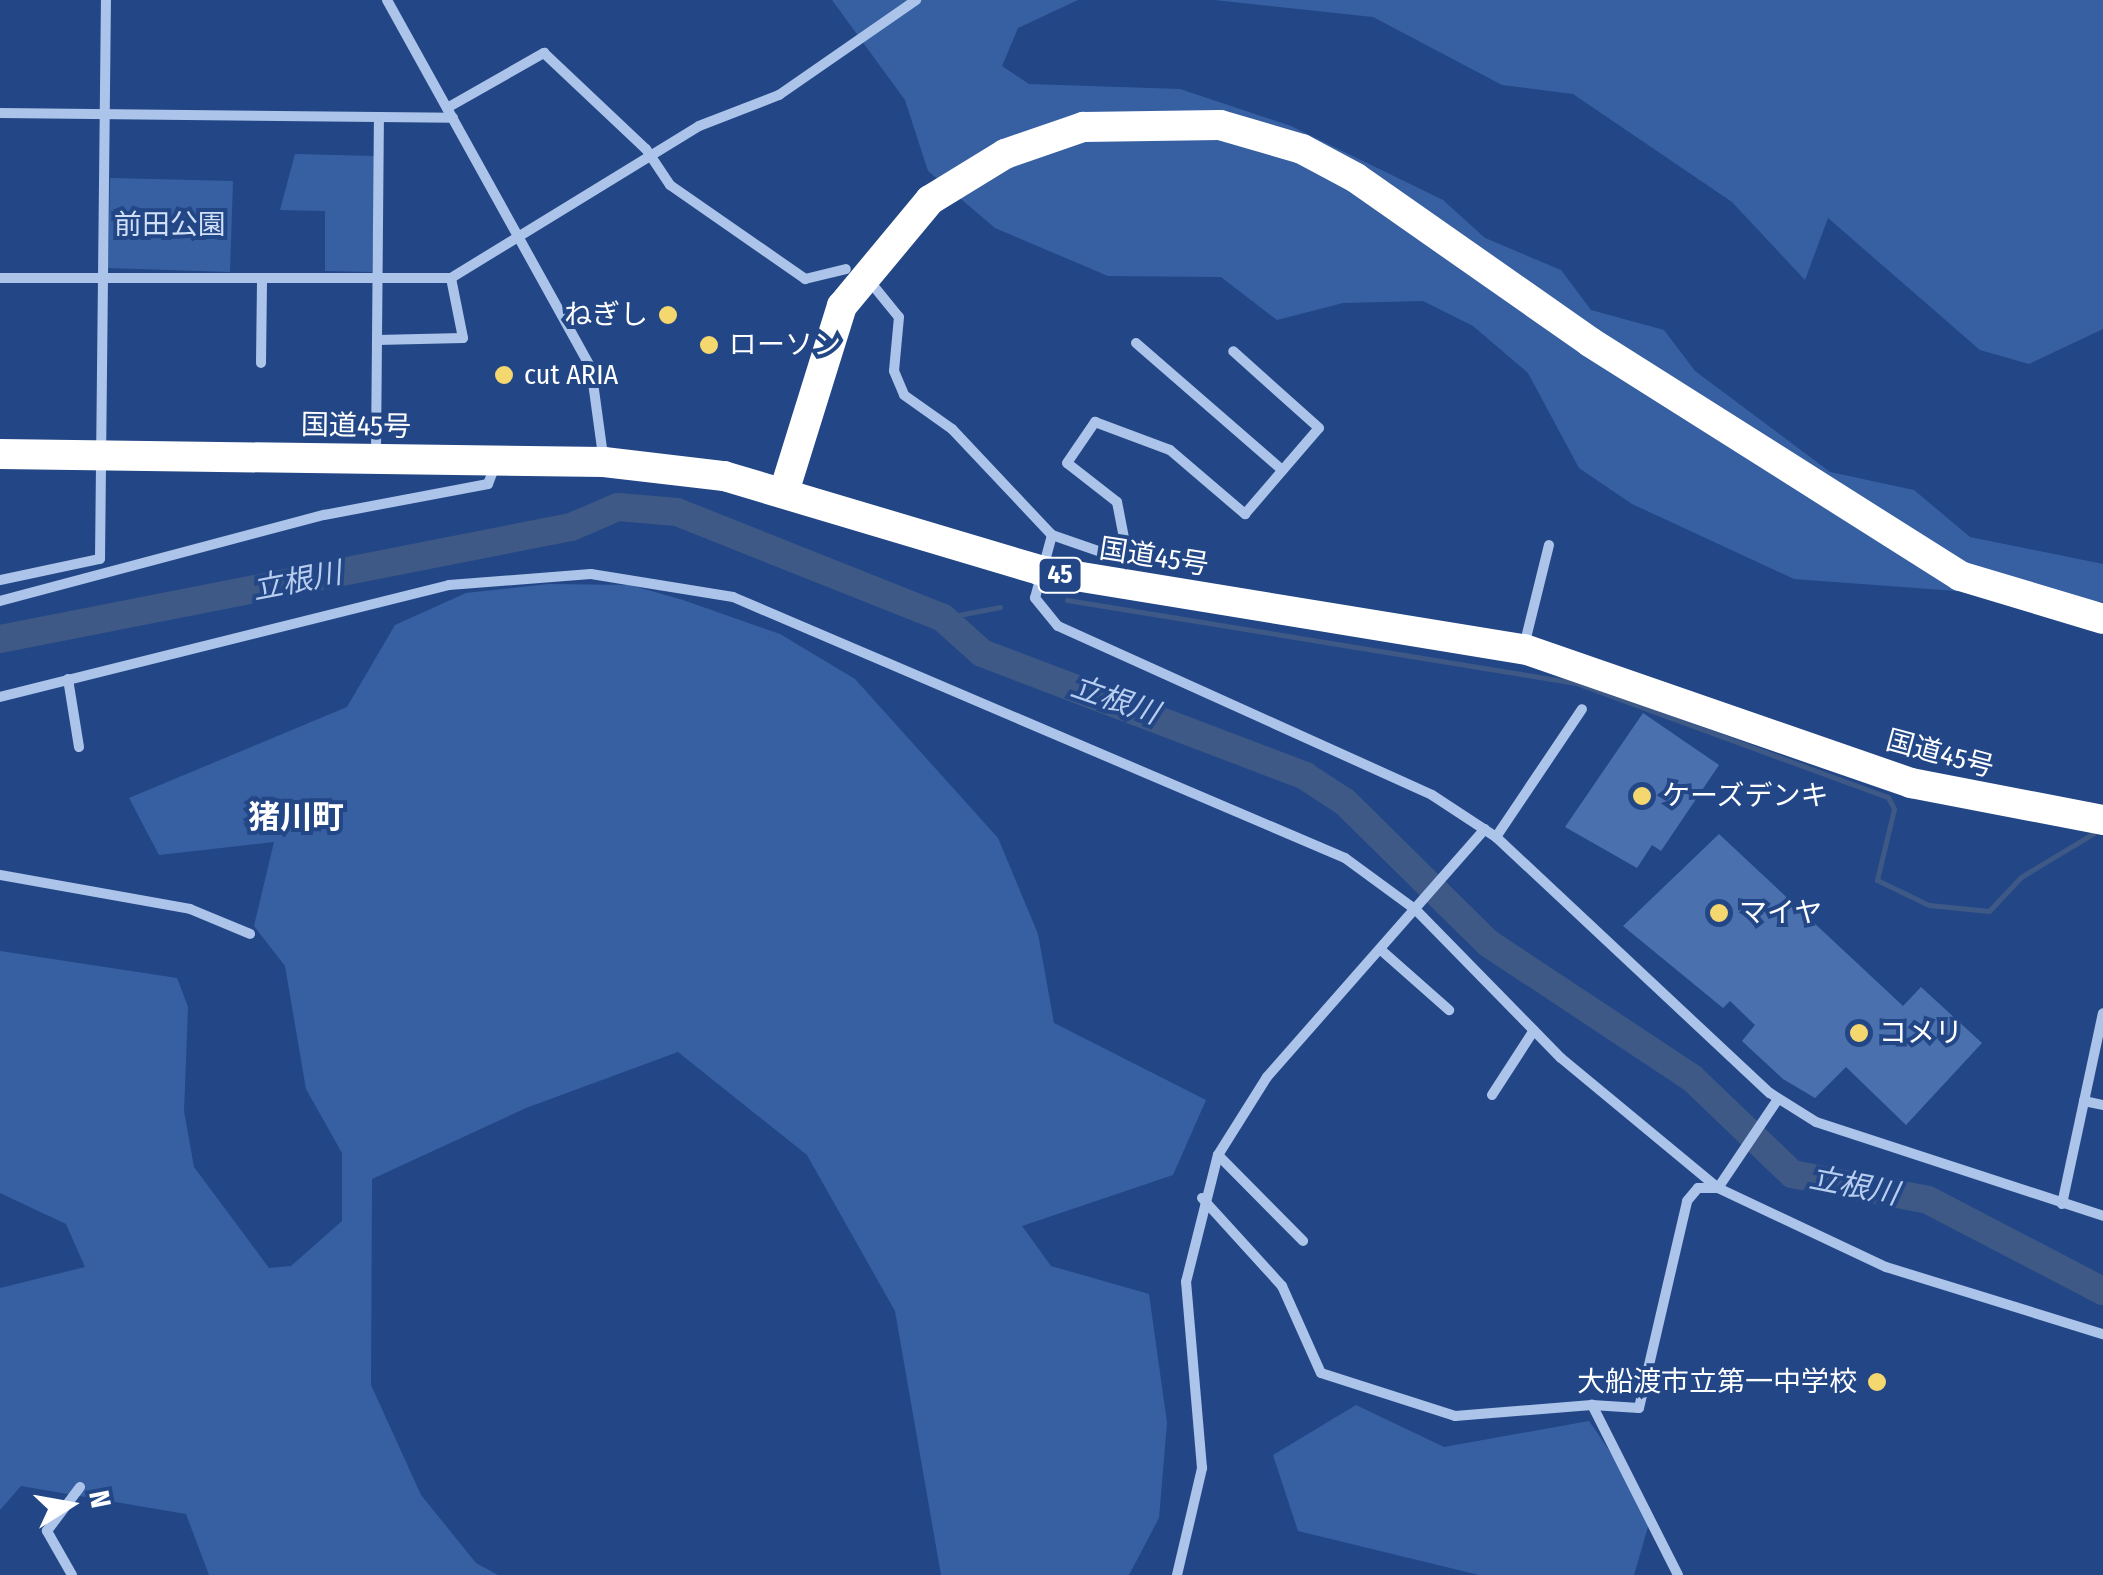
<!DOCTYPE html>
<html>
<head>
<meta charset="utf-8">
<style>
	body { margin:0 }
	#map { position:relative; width:2103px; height:1575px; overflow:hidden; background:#234786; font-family:"Fira Sans Condensed","Noto Sans JP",sans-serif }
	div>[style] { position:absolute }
	.green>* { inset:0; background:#3760a3 }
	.stream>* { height:5px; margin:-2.5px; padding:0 2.5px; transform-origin:2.5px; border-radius:2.5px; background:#3e5986 }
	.river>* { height:28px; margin:-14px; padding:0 14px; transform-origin:14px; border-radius:14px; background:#3e5986 }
	.building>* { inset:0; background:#4b70ae }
	.street>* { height:10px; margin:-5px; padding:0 5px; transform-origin:5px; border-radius:5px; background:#acc4e9 }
	.highway>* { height:30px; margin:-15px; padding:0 15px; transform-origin:15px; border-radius:15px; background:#fff }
	.dots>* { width:28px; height:28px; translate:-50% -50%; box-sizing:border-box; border:5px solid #234786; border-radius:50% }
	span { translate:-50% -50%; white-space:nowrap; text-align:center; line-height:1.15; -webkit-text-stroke:8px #234786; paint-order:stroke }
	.shield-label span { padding:2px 8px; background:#234786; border:2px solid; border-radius:8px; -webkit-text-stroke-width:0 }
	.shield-label { font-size:25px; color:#fff; font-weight:700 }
	.park-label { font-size:28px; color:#d1dff7 }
	.poi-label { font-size:28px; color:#fff }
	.right { translate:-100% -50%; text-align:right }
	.left { translate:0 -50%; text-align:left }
	.street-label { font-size:28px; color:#fff }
	.water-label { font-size:30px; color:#b8cef0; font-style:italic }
	.quarter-label { font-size:32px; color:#fff; font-weight:700 }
	.north { position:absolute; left:20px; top:1455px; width:100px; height:100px; -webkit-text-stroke:8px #234786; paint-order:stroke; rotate:79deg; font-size:28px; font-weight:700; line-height:40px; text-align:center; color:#fff }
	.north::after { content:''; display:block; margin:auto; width:35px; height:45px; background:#fff; clip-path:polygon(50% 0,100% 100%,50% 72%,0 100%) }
</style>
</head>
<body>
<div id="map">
	<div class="green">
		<div style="clip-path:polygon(832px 0,1078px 0,1018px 28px,1002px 66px,1029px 84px,1180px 89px,1291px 126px,1443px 200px,1485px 238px,1561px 270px,1591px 310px,1664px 330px,1695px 371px,1830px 472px,1914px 490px,1970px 537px,2103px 564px,2103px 602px,1794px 579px,1632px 504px,1579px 468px,1528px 373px,1473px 326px,1423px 301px,1343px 303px,1277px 320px,1221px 277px,1108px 276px,995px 228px,928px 171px,905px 100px)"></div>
		<div style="clip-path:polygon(1214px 0,2103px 0,2103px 329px,2029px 364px,1980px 350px,1828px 218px,1805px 280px,1732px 202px,1573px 94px,1502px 85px,1373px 17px)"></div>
		<div style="clip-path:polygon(295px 154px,375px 156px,372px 272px,325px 271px,325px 211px,280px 210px)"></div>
		<div style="clip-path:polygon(110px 178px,233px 181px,230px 272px,108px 268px)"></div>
		<div style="clip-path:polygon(548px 584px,630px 585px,683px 600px,780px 634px,855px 679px,998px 838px,1038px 934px,1054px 1023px,1206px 1100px,1173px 1175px,1022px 1226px,1051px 1266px,1149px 1294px,1167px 1423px,1159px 1518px,1129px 1575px,941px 1575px,895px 1311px,807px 1155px,678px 1052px,526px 1108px,372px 1179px,371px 1385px,421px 1495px,476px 1563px,498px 1575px,209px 1575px,186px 1514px,21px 1486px,0 1510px,0 1288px,85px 1267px,66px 1224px,0 1193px,0 951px,177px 978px,188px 1007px,184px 1111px,194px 1167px,269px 1268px,291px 1266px,342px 1221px,342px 1153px,306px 1089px,285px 966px,254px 926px,274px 842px,159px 855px,129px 798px,347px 707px,395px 625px,466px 593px)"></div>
		<div style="clip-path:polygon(1356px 1405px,1444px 1447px,1589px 1421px,1652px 1513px,1634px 1575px,1479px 1575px,1298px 1531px,1273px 1455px)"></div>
	</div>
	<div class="stream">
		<div style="left:1067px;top:600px;width:516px;rotate:9.26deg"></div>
		<div style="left:1576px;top:683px;width:332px;rotate:20.1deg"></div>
		<div style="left:1888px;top:797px;width:13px;rotate:63deg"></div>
		<div style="left:1894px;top:809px;width:73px;rotate:103.5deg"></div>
		<div style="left:1877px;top:880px;width:58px;rotate:25.7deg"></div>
		<div style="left:1929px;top:905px;width:60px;rotate:5.7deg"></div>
		<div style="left:1989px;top:911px;width:47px;rotate:-46.7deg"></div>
		<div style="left:2021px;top:877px;width:85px;rotate:-31.1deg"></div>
		<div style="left:943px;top:618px;width:58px;rotate:-10.9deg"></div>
	</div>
	<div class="river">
		<div style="left:0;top:639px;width:582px;rotate:-11.1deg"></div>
		<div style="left:571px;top:527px;width:51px;rotate:-23.1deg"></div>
		<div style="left:618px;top:507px;width:59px;rotate:4.8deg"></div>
		<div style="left:677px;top:512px;width:286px;rotate:21.7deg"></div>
		<div style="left:943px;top:618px;width:52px;rotate:41.9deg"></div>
		<div style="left:982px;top:653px;width:346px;rotate:20.8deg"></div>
		<div style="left:1305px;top:776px;width:48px;rotate:33deg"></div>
		<div style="left:1345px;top:802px;width:201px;rotate:44.6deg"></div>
		<div style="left:1488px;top:943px;width:245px;rotate:33.5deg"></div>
		<div style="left:1692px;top:1078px;width:139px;rotate:43.8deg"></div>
		<div style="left:1792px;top:1174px;width:138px;rotate:10.8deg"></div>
		<div style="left:1928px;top:1200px;width:197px;rotate:27.5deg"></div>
	</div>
	<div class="building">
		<div style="clip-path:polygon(1643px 713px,1719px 765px,1661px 851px,1652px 845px,1637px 868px,1565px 827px)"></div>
		<div style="clip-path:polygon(1719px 834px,1903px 1006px,1921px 987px,1982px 1043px,1906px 1125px,1846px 1067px,1815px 1098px,1783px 1079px,1742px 1041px,1755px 1025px,1730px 1001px,1723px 1008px,1623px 926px)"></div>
	</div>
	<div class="street">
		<div style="left:387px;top:0;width:421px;rotate:61deg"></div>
		<div style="left:591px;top:368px;width:89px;rotate:82.2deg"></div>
		<div style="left:447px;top:108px;width:112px;rotate:-29.6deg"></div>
		<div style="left:544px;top:53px;width:140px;rotate:43.3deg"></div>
		<div style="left:646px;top:149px;width:43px;rotate:56.3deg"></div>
		<div style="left:670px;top:185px;width:165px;rotate:34.8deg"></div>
		<div style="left:805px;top:279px;width:42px;rotate:-13.7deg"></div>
		<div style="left:0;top:113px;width:453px;rotate:0.6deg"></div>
		<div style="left:0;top:278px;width:451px"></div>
		<div style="left:451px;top:278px;width:291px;rotate:-31.5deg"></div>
		<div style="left:699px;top:126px;width:86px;rotate:-21.2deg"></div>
		<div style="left:779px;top:95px;width:167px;rotate:-34.7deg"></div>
		<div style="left:876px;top:289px;width:36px;rotate:51deg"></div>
		<div style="left:899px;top:317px;width:54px;rotate:95.3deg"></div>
		<div style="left:894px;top:371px;width:26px;rotate:67deg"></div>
		<div style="left:904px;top:395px;width:59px;rotate:35.3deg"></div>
		<div style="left:952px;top:429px;width:146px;rotate:46.7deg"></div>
		<div style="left:1052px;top:535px;width:65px;rotate:105.1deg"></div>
		<div style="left:1035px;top:598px;width:36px;rotate:51deg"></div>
		<div style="left:1058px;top:626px;width:410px;rotate:24.3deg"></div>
		<div style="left:1432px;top:795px;width:77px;rotate:33.3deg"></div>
		<div style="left:1496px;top:837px;width:375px;rotate:43.1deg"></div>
		<div style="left:1770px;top:1093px;width:54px;rotate:32.2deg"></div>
		<div style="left:1816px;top:1122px;width:302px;rotate:18.1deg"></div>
		<div style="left:377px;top:340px;width:86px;rotate:-1.3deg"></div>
		<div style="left:463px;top:338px;width:61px;rotate:-101.3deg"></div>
		<div style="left:1136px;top:343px;width:194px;rotate:41deg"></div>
		<div style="left:261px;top:363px;width:81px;rotate:-89.3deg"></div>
		<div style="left:376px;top:453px;width:336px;rotate:-89.5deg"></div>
		<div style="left:1052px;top:535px;width:55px;rotate:19.1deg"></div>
		<div style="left:1104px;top:553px;width:23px;rotate:-25deg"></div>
		<div style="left:1125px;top:543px;width:42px;rotate:-101deg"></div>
		<div style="left:1117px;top:502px;width:63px;rotate:-142deg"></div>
		<div style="left:1067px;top:463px;width:50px;rotate:-55.7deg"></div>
		<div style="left:1095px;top:422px;width:80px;rotate:20.5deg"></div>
		<div style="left:1170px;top:450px;width:99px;rotate:40.5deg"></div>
		<div style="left:1245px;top:514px;width:113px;rotate:-49.3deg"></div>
		<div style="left:1319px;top:428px;width:115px;rotate:-138.2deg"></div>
		<div style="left:0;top:580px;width:102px;rotate:-11.9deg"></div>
		<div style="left:100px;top:559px;width:559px;rotate:-89.39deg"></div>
		<div style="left:0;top:601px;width:335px;rotate:-14.9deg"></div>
		<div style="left:324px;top:515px;width:167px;rotate:-10.7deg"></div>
		<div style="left:488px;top:484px;width:22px;rotate:-69deg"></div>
		<div style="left:1524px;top:646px;width:104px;rotate:-76.1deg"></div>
		<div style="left:68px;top:679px;width:69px;rotate:80.8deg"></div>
		<div style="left:0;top:697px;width:463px;rotate:-14deg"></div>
		<div style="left:449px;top:585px;width:142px;rotate:-4.4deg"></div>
		<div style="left:591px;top:574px;width:144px;rotate:9.2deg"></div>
		<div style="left:733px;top:597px;width:665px;rotate:23.1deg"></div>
		<div style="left:1345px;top:858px;width:88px;rotate:36.2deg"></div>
		<div style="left:1416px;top:910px;width:207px;rotate:45.6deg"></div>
		<div style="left:1561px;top:1058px;width:204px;rotate:39.6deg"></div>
		<div style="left:1718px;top:1188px;width:186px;rotate:25.2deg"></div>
		<div style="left:1886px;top:1267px;width:227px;rotate:17.2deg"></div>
		<div style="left:1496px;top:837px;width:154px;rotate:-56.1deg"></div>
		<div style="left:0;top:875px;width:193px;rotate:10.1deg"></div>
		<div style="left:190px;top:909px;width:65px;rotate:22.6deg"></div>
		<div style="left:1381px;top:950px;width:91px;rotate:41.4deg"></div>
		<div style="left:1492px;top:1095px;width:77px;rotate:-57.1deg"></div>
		<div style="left:2084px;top:1101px;width:19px;rotate:12deg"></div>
		<div style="left:1218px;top:1155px;width:121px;rotate:45.3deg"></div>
		<div style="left:1718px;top:1188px;width:107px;rotate:-56deg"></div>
		<div style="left:1202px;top:1198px;width:119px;rotate:47.7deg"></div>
		<div style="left:1282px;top:1286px;width:95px;rotate:65.9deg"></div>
		<div style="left:1321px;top:1373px;width:141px;rotate:17.8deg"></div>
		<div style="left:1455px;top:1416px;width:137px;rotate:-4.6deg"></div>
		<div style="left:2062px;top:1204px;width:195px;rotate:-77.9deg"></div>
		<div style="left:72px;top:1575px;width:51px;rotate:-119.6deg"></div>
		<div style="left:47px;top:1531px;width:55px;rotate:-53.1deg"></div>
		<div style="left:1177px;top:1575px;width:110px;rotate:-76.8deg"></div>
		<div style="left:1202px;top:1468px;width:187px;rotate:-94.9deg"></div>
		<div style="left:1186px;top:1282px;width:131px;rotate:-75.9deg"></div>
		<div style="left:1218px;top:1155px;width:92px;rotate:-57.9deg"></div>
		<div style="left:1267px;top:1077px;width:330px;rotate:-48.7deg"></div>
		<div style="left:1678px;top:1575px;width:191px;rotate:-116.8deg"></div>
		<div style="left:1592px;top:1405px;width:47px;rotate:3.7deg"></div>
		<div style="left:1639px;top:1408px;width:212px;rotate:-76.9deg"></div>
		<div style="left:1687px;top:1201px;width:17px;rotate:-50deg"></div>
		<div style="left:1698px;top:1188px;width:19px"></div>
	</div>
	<div class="highway">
		<div style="left:0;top:454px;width:604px;rotate:0.76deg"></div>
		<div style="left:604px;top:462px;width:121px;rotate:6.7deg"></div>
		<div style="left:724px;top:476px;width:329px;rotate:16.6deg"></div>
		<div style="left:1039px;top:570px;width:491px;rotate:9.3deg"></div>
		<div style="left:1524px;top:649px;width:410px;rotate:19.1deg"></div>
		<div style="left:1911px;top:783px;width:196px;rotate:10.9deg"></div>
		<div style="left:784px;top:492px;width:195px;rotate:-72.7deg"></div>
		<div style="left:842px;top:306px;width:138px;rotate:-50.3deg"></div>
		<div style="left:930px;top:200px;width:88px;rotate:-31.5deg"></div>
		<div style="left:1005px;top:154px;width:83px;rotate:-19.1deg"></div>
		<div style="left:1083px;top:127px;width:137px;rotate:-0.8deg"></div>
		<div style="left:1220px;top:125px;width:85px;rotate:16.3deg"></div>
		<div style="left:1302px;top:149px;width:61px;rotate:28.2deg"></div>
		<div style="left:1356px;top:178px;width:286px;rotate:35deg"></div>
		<div style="left:1590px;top:342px;width:438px;rotate:32.3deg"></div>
		<div style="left:1960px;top:576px;width:149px;rotate:16.7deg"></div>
	</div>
	<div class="dots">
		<div style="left:668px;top:315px;background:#f4d76f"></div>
		<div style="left:709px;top:345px;background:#f4d76f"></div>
		<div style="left:504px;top:375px;background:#f4d76f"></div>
		<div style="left:1642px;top:796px;background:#f4d76f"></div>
		<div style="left:1719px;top:913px;background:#f4d76f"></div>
		<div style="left:1859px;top:1033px;background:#f4d76f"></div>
		<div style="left:1877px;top:1382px;background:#f4d76f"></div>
	</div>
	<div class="shield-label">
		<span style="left:1060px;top:575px">45</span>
	</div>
	<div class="park-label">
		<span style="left:170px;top:225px">前田公園</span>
	</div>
	<div class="poi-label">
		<span class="right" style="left:648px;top:315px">ねぎし</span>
		<span class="left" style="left:729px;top:345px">ローソン</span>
		<span class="left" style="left:524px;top:375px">cut ARIA</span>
		<span class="left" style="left:1662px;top:796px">ケーズデンキ</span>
		<span class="left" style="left:1739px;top:913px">マイヤ</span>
		<span class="left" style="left:1879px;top:1033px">コメリ</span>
		<span class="right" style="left:1857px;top:1382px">大船渡市立第一中学校</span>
	</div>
	<div class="street-label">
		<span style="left:356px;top:426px;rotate:1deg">国道45号</span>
		<span style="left:1154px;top:557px;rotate:9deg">国道45号</span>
		<span style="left:1940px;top:754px;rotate:15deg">国道45号</span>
	</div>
	<div class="water-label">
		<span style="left:297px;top:581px;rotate:-11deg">立根川</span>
		<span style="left:1115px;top:700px;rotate:19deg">立根川</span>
		<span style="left:1854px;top:1186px;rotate:11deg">立根川</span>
	</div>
	<div class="quarter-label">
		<span style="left:296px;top:817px">猪川町</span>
	</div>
	<div class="north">N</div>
</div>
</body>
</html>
